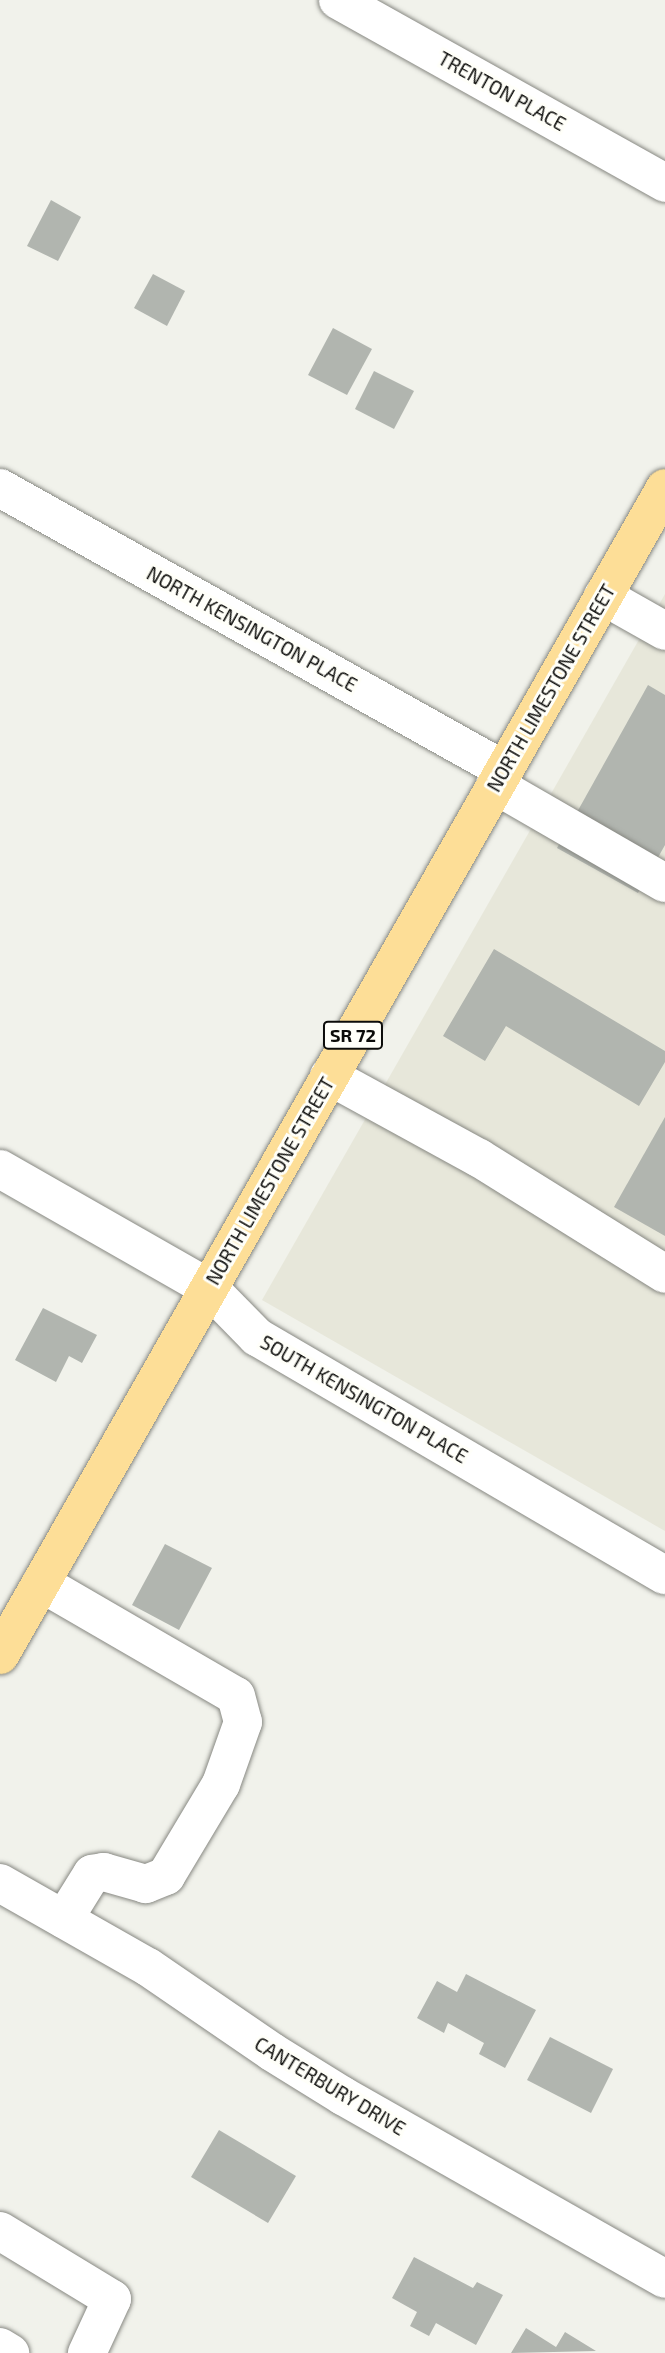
<!DOCTYPE html>
<html>
<head>
<meta charset="utf-8">
<style>
	body { margin:0 }
	#map { position:relative; width:665px; height:2353px; overflow:hidden; background:#f1f2eb; font-family:"Exo 2",sans-serif }
	div>[style] { position:absolute }
	.built>* { inset:0; background:#e7e7da }
	.building>* { inset:0; background:#b1b5af }
	.roads { filter:drop-shadow(0 0 2px #878882) drop-shadow(0 0 2px #878882) }
	.minor>* { height:38px; margin:-19px; padding:0 19px; transform-origin:19px; border-radius:19px; background:#fff }
	.major>* { height:38px; margin:-19px; padding:0 19px; transform-origin:19px; border-radius:19px; background:#fdde97 }
	span { translate:-50% -50%; white-space:nowrap; text-align:center; line-height:1.15; -webkit-text-stroke:6px #fffff9; paint-order:stroke }
	.shield-label span { padding:2px 5px; background:#fffff9; border:2px solid; border-radius:5px; -webkit-text-stroke-width:0 }
	.shield-label { font-size:18px; color:#0c0c0a; font-weight:700 }
	.street-label { font-size:19px; color:#0c0c0a }
</style>
</head>
<body>
<div id="map">
	<div class="built">
		<div style="clip-path:polygon(665px 594px,665px 1531px,262px 1300px)"></div>
	</div>
	<div class="building">
		<div style="clip-path:polygon(51px 200px,81px 217px,58px 261px,27px 246px)"></div>
		<div style="clip-path:polygon(153px 274px,185px 291px,167px 326px,134px 308px)"></div>
		<div style="clip-path:polygon(333px 328px,372px 349px,347px 395px,308px 375px)"></div>
		<div style="clip-path:polygon(374px 371px,414px 391px,394px 429px,355px 409px)"></div>
		<div style="clip-path:polygon(648px 685px,665px 695px,665px 845px,638px 893px,557px 848px)"></div>
		<div style="clip-path:polygon(494px 949px,665px 1051px,665px 1062px,639px 1106px,506px 1026px,485px 1061px,443px 1036px)"></div>
		<div style="clip-path:polygon(665px 1117px,665px 1236px,614px 1207px)"></div>
		<div style="clip-path:polygon(43px 1308px,97px 1335px,82px 1363px,69px 1356px,56px 1382px,15px 1360px)"></div>
		<div style="clip-path:polygon(165px 1544px,212px 1568px,179px 1630px,132px 1605px)"></div>
		<div style="clip-path:polygon(466px 1974px,536px 2010px,505px 2068px,479px 2054px,484px 2043px,448px 2023px,444px 2033px,417px 2018px,437px 1981px,457px 1992px)"></div>
		<div style="clip-path:polygon(550px 2037px,613px 2069px,591px 2113px,527px 2080px)"></div>
		<div style="clip-path:polygon(219px 2130px,296px 2176px,268px 2223px,191px 2177px)"></div>
		<div style="clip-path:polygon(414px 2257px,473px 2288px,477px 2282px,503px 2295px,476px 2345px,436px 2323px,429px 2336px,410px 2326px,417px 2312px,392px 2298px)"></div>
		<div style="clip-path:polygon(526px 2328px,556px 2347px,565px 2332px,596px 2351px,511px 2353px)"></div>
	</div>
	<div class="roads">
		<div class="minor">
			<div style="left:338px;top:0;width:375px;rotate:29.2deg"></div>
			<div style="left:0;top:488px;width:578px;rotate:29.23deg"></div>
			<div style="left:603px;top:596px;width:71px;rotate:29.4deg"></div>
			<div style="left:495px;top:785px;width:196px;rotate:30deg"></div>
			<div style="left:329px;top:1076px;width:171px;rotate:28.7deg"></div>
			<div style="left:479px;top:1158px;width:219px;rotate:31.9deg"></div>
			<div style="left:0;top:1169px;width:241px;rotate:29.7deg"></div>
			<div style="left:209px;top:1288px;width:69px;rotate:45.6deg"></div>
			<div style="left:257px;top:1337px;width:472px;rotate:30.3deg"></div>
			<div style="left:41px;top:1583px;width:225px;rotate:30.1deg"></div>
			<div style="left:236px;top:1696px;width:27px;rotate:75deg"></div>
			<div style="left:243px;top:1722px;width:66px;rotate:109.5deg"></div>
			<div style="left:221px;top:1784px;width:107px;rotate:120.9deg"></div>
			<div style="left:166px;top:1876px;width:22px;rotate:158deg"></div>
			<div style="left:146px;top:1884px;width:44px;rotate:-164.1deg"></div>
			<div style="left:104px;top:1872px;width:12px;rotate:171deg"></div>
			<div style="left:92px;top:1874px;width:53px;rotate:121.9deg"></div>
			<div style="left:0;top:1883px;width:170px;rotate:29.6deg"></div>
			<div style="left:148px;top:1967px;width:150px;rotate:34.4deg"></div>
			<div style="left:272px;top:2052px;width:84px;rotate:31.8deg"></div>
			<div style="left:343px;top:2096px;width:370px;rotate:29.6deg"></div>
			<div style="left:0;top:2231px;width:131px;rotate:31.3deg"></div>
			<div style="left:112px;top:2299px;width:60px;rotate:114.8deg"></div>
			<div style="left:0;top:2347px;width:12px;rotate:31deg"></div>
		</div>
		<div class="major">
			<div style="left:0;top:1655px;width:1343px;rotate:-60.32deg"></div>
		</div>
	</div>
	<div class="shield-label">
		<span style="left:353px;top:1035px">SR 72</span>
	</div>
	<div class="street-label">
		<span style="left:502px;top:91px;rotate:29deg">TRENTON PLACE</span>
		<span style="left:252px;top:629px;rotate:29deg">NORTH KENSINGTON PLACE</span>
		<span style="left:551px;top:688px;rotate:-60deg">NORTH LIMESTONE STREET</span>
		<span style="left:270px;top:1181px;rotate:-60deg">NORTH LIMESTONE STREET</span>
		<span style="left:364px;top:1399px;rotate:30deg">SOUTH KENSINGTON PLACE</span>
		<span style="left:330px;top:2086px;rotate:31deg">CANTERBURY DRIVE</span>
	</div>
</div>
</body>
</html>
